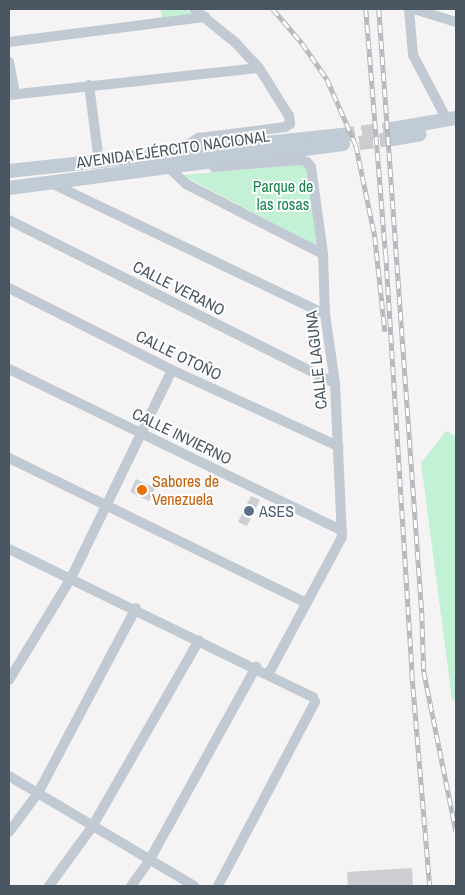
<!DOCTYPE html>
<html>
<head>
<meta charset="utf-8">
<style>
	body { margin:0 }
	#map { position:relative; width:465px; height:895px; overflow:hidden; background:#f5f3f3; font-family:"Archivo Narrow",sans-serif }
	div>[style] { position:absolute }
	.green>* { inset:0; background:#c3f1d5 }
	.building>* { inset:0; background:#cdcfd5 }
	.secondary-tunnel>* { height:14px; margin-top:-7px; transform-origin:0; background:repeating-linear-gradient(90deg,#caccce 0 14px,transparent 0 21px) }
	.minor>* { height:10px; margin:-5px; padding:0 5px; transform-origin:5px; border-radius:5px; background:#c1cad2 }
	.secondary>* { height:14px; margin:-7px; padding:0 7px; transform-origin:7px; border-radius:7px; background:#c1cbd6 }
	.rail>* { height:4.5px; margin-top:-2.25px; transform-origin:0; background:repeating-linear-gradient(90deg,#fff 0 8px,#b5b8bd 0 16px); box-sizing:border-box; border-block:1px solid #b5b8bd }
	.dots>* { width:14px; height:14px; translate:-50% -50%; box-sizing:border-box; border:2px solid #fff; border-radius:50% }
	span { translate:-50% -50%; white-space:nowrap; text-align:center; line-height:1.15; -webkit-text-stroke:4px #fff; paint-order:stroke }
	.street-label { font-size:16px; color:#4a5661 }
	.park-label { font-size:16px; color:#17864f }
	.food-label { font-size:16px; color:#c56008 }
	.left { translate:0 -50%; text-align:left }
	.service-label { font-size:16px; color:#4e5e75 }
	.frame { position:absolute; inset:0; border:10px solid #4a5661; pointer-events:none }
</style>
</head>
<body>
<div id="map">
	<div class="green">
		<div style="clip-path:polygon(161px 9px,185px 9px,196px 16px,162px 20px)"></div>
		<div style="clip-path:polygon(307px 164px,317px 246px,182px 175px)"></div>
		<div style="clip-path:polygon(446px 431px,456px 436px,456px 700px,452px 699px,421px 463px)"></div>
	</div>
	<div class="building">
		<div style="clip-path:polygon(136px 479px,155px 488px,149px 501px,130px 492px)"></div>
		<div style="clip-path:polygon(251px 496px,260px 500px,247px 526px,238px 522px)"></div>
		<div style="clip-path:polygon(412px 868px,413px 886px,348px 886px,347px 872px)"></div>
	</div>
	<div class="secondary-tunnel">
		<div style="left:341px;top:135px;width:51px;rotate:-6.7deg"></div>
		<div style="left:359px;top:143px;width:34px;rotate:-7deg"></div>
	</div>
	<div class="minor">
		<div style="left:409px;top:9px;width:46px;rotate:85deg"></div>
		<div style="left:413px;top:55px;width:69px;rotate:62.3deg"></div>
		<div style="left:414px;top:9px;width:44px;rotate:17.2deg"></div>
		<div style="left:9px;top:42px;width:198px;rotate:-7.3deg"></div>
		<div style="left:9px;top:62px;width:33px;rotate:79deg"></div>
		<div style="left:89px;top:85px;width:77px;rotate:82.5deg"></div>
		<div style="left:9px;top:95px;width:251px;rotate:-6.2deg"></div>
		<div style="left:177px;top:151px;width:26px;rotate:-31deg"></div>
		<div style="left:199px;top:138px;width:87px;rotate:-7.3deg"></div>
		<div style="left:285px;top:127px;width:6px;rotate:-31deg"></div>
		<div style="left:290px;top:124px;width:8px;rotate:-97deg"></div>
		<div style="left:289px;top:116px;width:57px;rotate:-122deg"></div>
		<div style="left:259px;top:68px;width:34px;rotate:-133deg"></div>
		<div style="left:236px;top:43px;width:54px;rotate:-141deg"></div>
		<div style="left:214px;top:167px;width:86px;rotate:-4.7deg"></div>
		<div style="left:300px;top:160px;width:7px;rotate:16deg"></div>
		<div style="left:307px;top:162px;width:6px;rotate:51deg"></div>
		<div style="left:311px;top:167px;width:88px;rotate:82.1deg"></div>
		<div style="left:323px;top:254px;width:60px;rotate:88.1deg"></div>
		<div style="left:325px;top:314px;width:70px;rotate:81.8deg"></div>
		<div style="left:335px;top:383px;width:154px;rotate:87.4deg"></div>
		<div style="left:342px;top:537px;width:154px;rotate:118.2deg"></div>
		<div style="left:169px;top:168px;width:23px;rotate:43deg"></div>
		<div style="left:186px;top:184px;width:154px;rotate:27.1deg"></div>
		<div style="left:51px;top:183px;width:304px;rotate:25.6deg"></div>
		<div style="left:9px;top:220px;width:364px;rotate:26.6deg"></div>
		<div style="left:9px;top:288px;width:182px;rotate:26.7deg"></div>
		<div style="left:172px;top:370px;width:183px;rotate:24.6deg"></div>
		<div style="left:9px;top:369px;width:370px;rotate:25.9deg"></div>
		<div style="left:9px;top:458px;width:331px;rotate:26deg"></div>
		<div style="left:9px;top:549px;width:338px;rotate:26deg"></div>
		<div style="left:313px;top:697px;width:5px;rotate:68deg"></div>
		<div style="left:315px;top:702px;width:208px;rotate:117.8deg"></div>
		<div style="left:9px;top:680px;width:119px;rotate:-58.7deg"></div>
		<div style="left:71px;top:578px;width:231px;rotate:-64.1deg"></div>
		<div style="left:9px;top:776px;width:215px;rotate:30.7deg"></div>
		<div style="left:9px;top:832px;width:49px;rotate:-53.4deg"></div>
		<div style="left:38px;top:793px;width:209px;rotate:-62.1deg"></div>
		<div style="left:49px;top:886px;width:73px;rotate:-53.9deg"></div>
		<div style="left:92px;top:827px;width:215px;rotate:-60.2deg"></div>
		<div style="left:131px;top:886px;width:31px;rotate:-54deg"></div>
		<div style="left:149px;top:861px;width:222px;rotate:-61.1deg"></div>
	</div>
	<div class="secondary">
		<div style="left:392px;top:129px;width:65px;rotate:-9.8deg"></div>
		<div style="left:393px;top:139px;width:27px;rotate:-10deg"></div>
		<div style="left:9px;top:171px;width:334px;rotate:-6.2deg"></div>
		<div style="left:9px;top:188px;width:337px;rotate:-7.5deg"></div>
	</div>
	<div class="rail">
		<div style="left:273px;top:9px;width:45px;rotate:49.5deg"></div>
		<div style="left:302px;top:43px;width:44px;rotate:55.2deg"></div>
		<div style="left:327px;top:79px;width:72px;rotate:66.3deg"></div>
		<div style="left:356px;top:145px;width:94px;rotate:78.3deg"></div>
		<div style="left:375px;top:237px;width:95px;rotate:83.9deg"></div>
		<div style="left:366px;top:9px;width:247px;rotate:85.4deg"></div>
		<div style="left:386px;top:255px;width:419px;rotate:86.4deg"></div>
		<div style="left:412px;top:673px;width:214px;rotate:85.2deg"></div>
		<div style="left:379px;top:9px;width:606px;rotate:85.93deg"></div>
		<div style="left:422px;top:613px;width:59px;rotate:88.1deg"></div>
		<div style="left:424px;top:672px;width:162px;rotate:78.6deg"></div>
	</div>
	<div class="dots">
		<div style="left:142px;top:490px;background:#e8710a"></div>
		<div style="left:249px;top:511px;background:#5c6f8a"></div>
	</div>
	<div class="street-label">
		<span style="left:173px;top:149px;rotate:-8deg">AVENIDA EJÉRCITO NACIONAL</span>
		<span style="left:179px;top:288px;rotate:27deg">CALLE VERANO</span>
		<span style="left:179px;top:355px;rotate:26deg">CALLE OTOÑO</span>
		<span style="left:316px;top:360px;rotate:-96deg">CALLE LAGUNA</span>
		<span style="left:182px;top:436px;rotate:26deg">CALLE INVIERNO</span>
	</div>
	<div class="park-label">
		<span style="left:283px;top:195px">Parque de<br>las rosas</span>
	</div>
	<div class="food-label">
		<span class="left" style="left:152px;top:490px">Sabores de<br>Venezuela</span>
	</div>
	<div class="service-label">
		<span class="left" style="left:259px;top:511px">ASES</span>
	</div>
	<div class="frame"></div>
</div>
</body>
</html>
